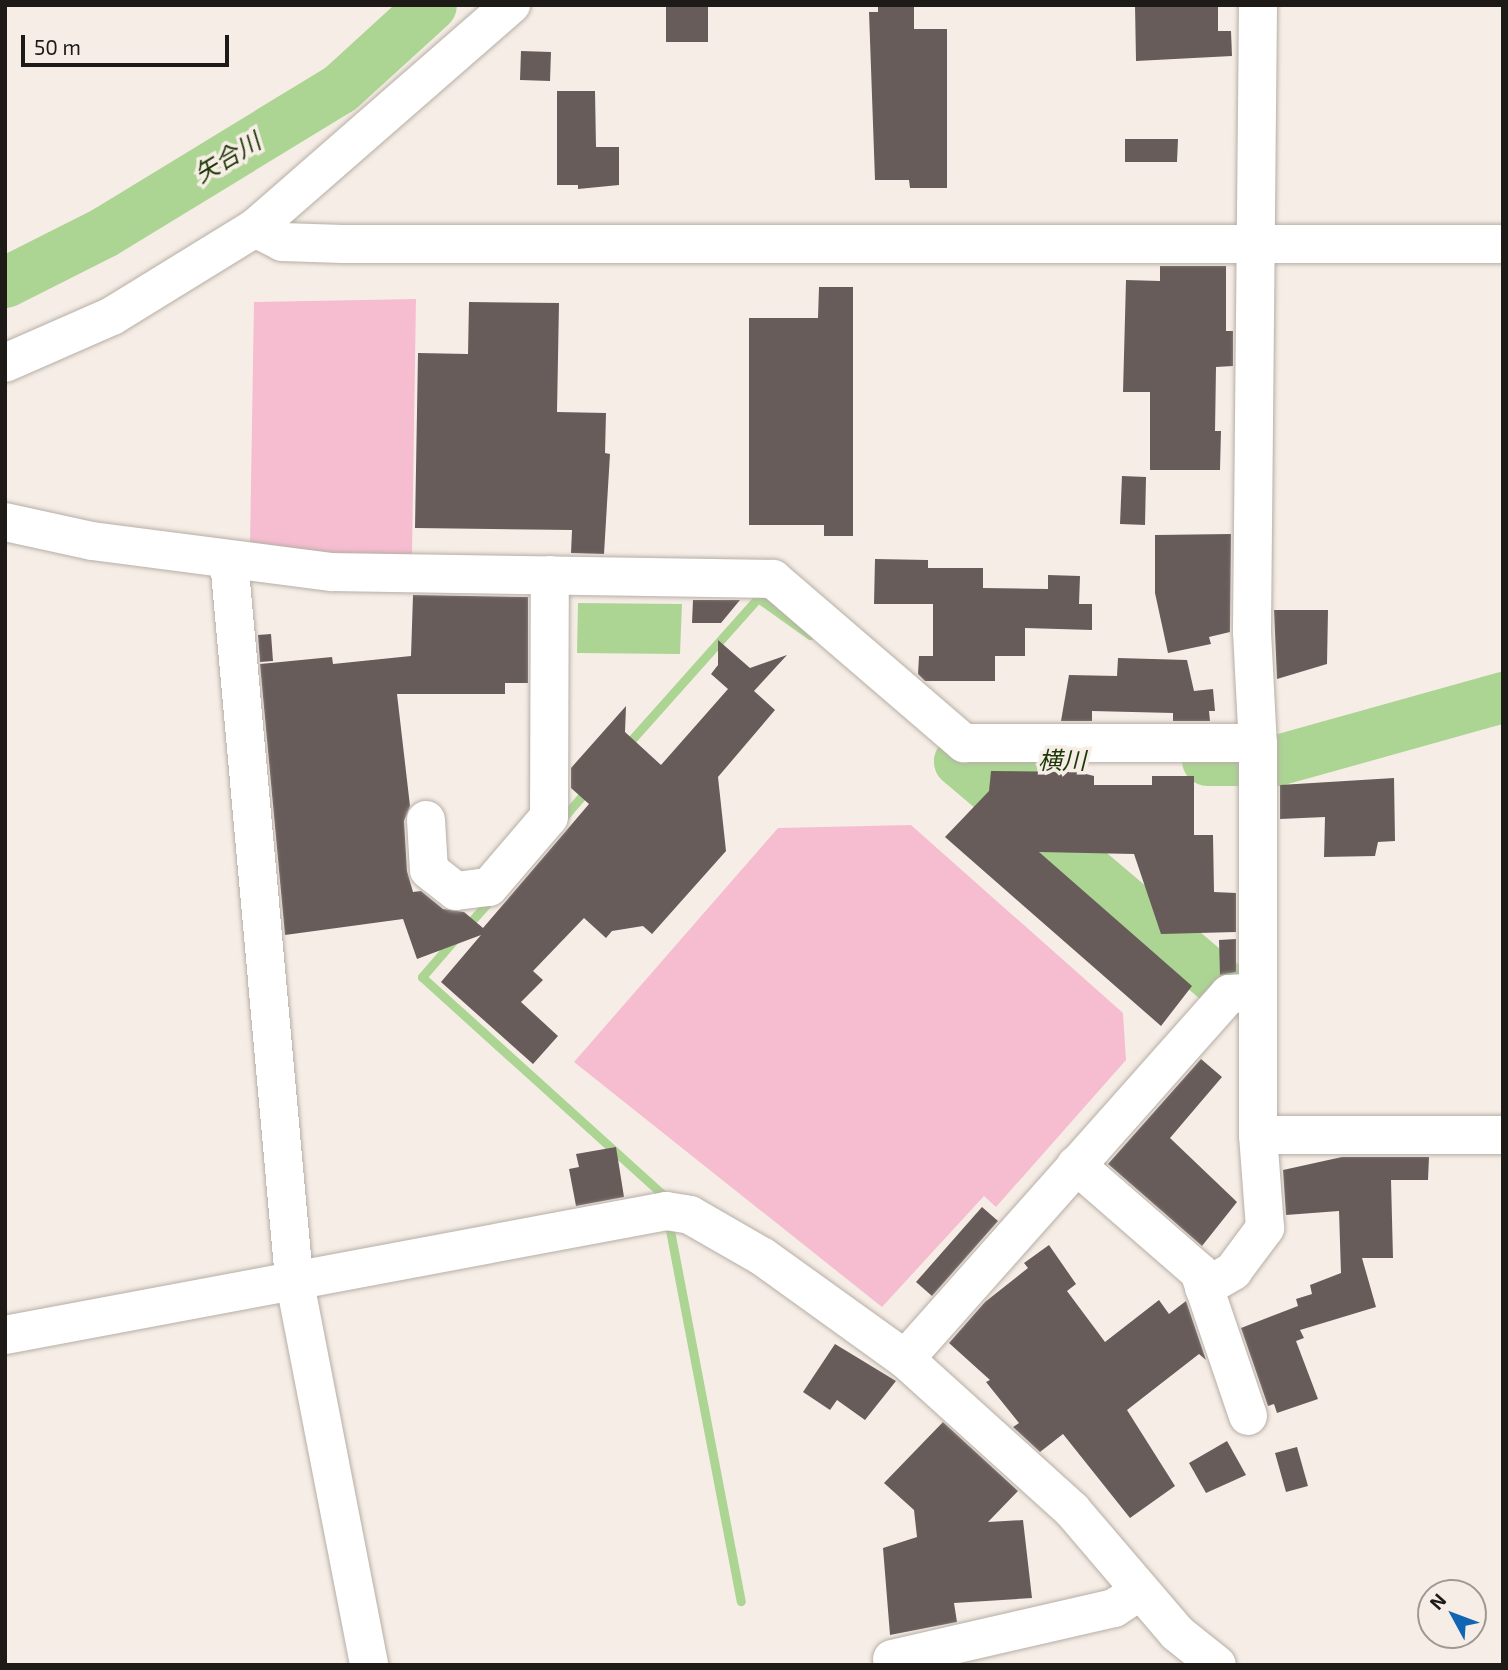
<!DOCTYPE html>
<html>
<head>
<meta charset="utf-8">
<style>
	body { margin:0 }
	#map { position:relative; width:1508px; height:1670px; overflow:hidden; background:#f6eee6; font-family:"Exo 2","Noto Sans JP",sans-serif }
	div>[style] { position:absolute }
	.green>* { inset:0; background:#f6bdd1 }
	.water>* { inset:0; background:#acd593 }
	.stream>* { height:9px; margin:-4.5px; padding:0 4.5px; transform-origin:4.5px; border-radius:4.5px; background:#acd593 }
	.river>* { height:51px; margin:-25.5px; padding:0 25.5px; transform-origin:25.5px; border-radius:25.5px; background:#acd593 }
	.building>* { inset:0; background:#675c5a }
	.roads { filter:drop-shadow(0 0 2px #b6aea6) drop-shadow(0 0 2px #b6aea6) }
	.minor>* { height:38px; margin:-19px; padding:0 19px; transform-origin:19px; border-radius:19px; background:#fff }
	span { translate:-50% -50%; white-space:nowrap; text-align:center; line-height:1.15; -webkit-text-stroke:7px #f6eee6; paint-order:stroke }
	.water-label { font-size:24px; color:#1d3607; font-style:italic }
	.frame { position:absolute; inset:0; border:7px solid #1d1a17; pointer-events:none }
	.north { position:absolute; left:1417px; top:1579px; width:70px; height:70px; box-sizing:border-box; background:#f6eee6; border:2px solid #9f9993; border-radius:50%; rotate:311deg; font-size:19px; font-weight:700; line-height:28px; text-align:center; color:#1d1a17 }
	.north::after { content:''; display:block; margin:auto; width:24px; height:32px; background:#1265b3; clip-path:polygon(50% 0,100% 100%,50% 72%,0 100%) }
	.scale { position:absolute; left:21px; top:35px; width:208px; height:32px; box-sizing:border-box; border:4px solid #1d1a17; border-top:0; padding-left:9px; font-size:21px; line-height:24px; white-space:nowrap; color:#1d1a17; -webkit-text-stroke:5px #f6eee6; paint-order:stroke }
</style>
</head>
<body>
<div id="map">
	<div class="green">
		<div style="clip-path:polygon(416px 299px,412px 554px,324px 555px,250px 543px,254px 302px)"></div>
		<div style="clip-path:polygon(911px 825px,1123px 1013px,1126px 1060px,996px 1207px,984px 1196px,882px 1307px,574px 1062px,778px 828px)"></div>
	</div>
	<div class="water">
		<div style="clip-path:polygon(578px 603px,682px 604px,680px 654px,577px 653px)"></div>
	</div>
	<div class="stream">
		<div style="left:626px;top:746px;width:198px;rotate:-48.3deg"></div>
		<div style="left:758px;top:598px;width:64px;rotate:35.4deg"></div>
		<div style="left:561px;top:820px;width:43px;rotate:-48.8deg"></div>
		<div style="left:466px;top:927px;width:39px;rotate:-48deg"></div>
		<div style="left:454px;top:940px;width:49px;rotate:130.9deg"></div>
		<div style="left:422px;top:977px;width:333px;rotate:42.1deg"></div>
		<div style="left:669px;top:1225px;width:383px;rotate:79.2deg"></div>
	</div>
	<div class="river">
		<div style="left:5px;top:282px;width:111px;rotate:-26.8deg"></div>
		<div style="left:104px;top:232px;width:276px;rotate:-31.4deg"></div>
		<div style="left:340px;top:88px;width:123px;rotate:-42.4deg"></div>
		<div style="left:1027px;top:760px;width:68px;rotate:179.2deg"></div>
		<div style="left:959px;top:761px;width:346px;rotate:40.3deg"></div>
		<div style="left:1207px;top:760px;width:70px"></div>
		<div style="left:1277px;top:760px;width:235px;rotate:-15.6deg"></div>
	</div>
	<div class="building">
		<div style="clip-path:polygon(666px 5px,708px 5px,708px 42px,666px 42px)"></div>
		<div style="clip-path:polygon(878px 5px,914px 5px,914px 29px,947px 29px,947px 188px,910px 188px,909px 180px,875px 180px,869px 12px,878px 12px)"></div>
		<div style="clip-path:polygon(1135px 5px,1218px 5px,1218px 31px,1231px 31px,1232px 56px,1136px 61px)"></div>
		<div style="clip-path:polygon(521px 51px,551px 52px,550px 81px,520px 80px)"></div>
		<div style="clip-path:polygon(557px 91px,595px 91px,596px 147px,619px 147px,619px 185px,578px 189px,578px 185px,557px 185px)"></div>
		<div style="clip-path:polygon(1125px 139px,1178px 139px,1177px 162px,1125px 162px)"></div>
		<div style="clip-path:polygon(1160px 266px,1226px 266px,1226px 331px,1233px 331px,1233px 366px,1216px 367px,1215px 431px,1221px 431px,1220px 470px,1150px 470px,1150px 392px,1123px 392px,1126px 280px,1160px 281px)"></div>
		<div style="clip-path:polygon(819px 287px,853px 287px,853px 536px,824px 536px,824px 525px,749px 525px,749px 318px,818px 318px)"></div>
		<div style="clip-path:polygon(469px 302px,559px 303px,557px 412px,606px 413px,605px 453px,610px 454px,604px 554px,571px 553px,572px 530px,415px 528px,418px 353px,468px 354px)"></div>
		<div style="clip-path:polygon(1122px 476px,1146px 477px,1145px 525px,1120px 524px)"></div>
		<div style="clip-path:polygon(1231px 534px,1230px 632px,1209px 637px,1211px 644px,1168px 653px,1155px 593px,1155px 535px)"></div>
		<div style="clip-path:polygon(875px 559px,928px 560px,928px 568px,983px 568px,983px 588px,1048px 589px,1048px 575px,1080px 576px,1079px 604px,1092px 604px,1092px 630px,1025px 628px,1025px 656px,995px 656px,995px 681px,925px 681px,918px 674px,919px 656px,933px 656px,933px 604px,874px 604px)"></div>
		<div style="clip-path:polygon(413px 595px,528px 597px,528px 683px,505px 683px,505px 694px,397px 694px,410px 806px,404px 821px,407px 871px,413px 892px,421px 891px,443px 909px,464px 912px,483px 928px,589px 804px,571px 788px,571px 768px,626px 706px,625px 732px,661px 765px,728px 689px,711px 674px,718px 665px,718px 640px,750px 668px,787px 655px,754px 691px,775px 710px,718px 777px,726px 851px,652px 934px,643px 926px,612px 931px,606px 938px,584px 918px,533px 971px,543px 980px,521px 1002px,558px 1036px,533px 1064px,441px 982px,481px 935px,417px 959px,403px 919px,285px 935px,260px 664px,332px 657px,333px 664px,411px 656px)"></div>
		<div style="clip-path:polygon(693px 600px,740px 600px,721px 623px,692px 623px)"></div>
		<div style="clip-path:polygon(1274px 610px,1328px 610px,1327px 664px,1277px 679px)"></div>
		<div style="clip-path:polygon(271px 634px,273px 661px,260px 662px,258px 635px)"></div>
		<div style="clip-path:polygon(1118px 658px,1187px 660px,1194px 691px,1213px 689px,1215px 711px,1209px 711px,1210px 721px,1173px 721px,1173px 713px,1092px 711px,1092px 721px,1061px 721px,1069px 675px,1117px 676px)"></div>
		<div style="clip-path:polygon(991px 771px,1078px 772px,1094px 776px,1094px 785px,1152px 785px,1152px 776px,1194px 776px,1194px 835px,1213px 835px,1214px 892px,1236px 893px,1236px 932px,1161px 934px,1134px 854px,1039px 852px,1192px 986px,1161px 1026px,945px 837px,989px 791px)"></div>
		<div style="clip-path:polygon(1394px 778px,1395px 841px,1378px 842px,1375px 856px,1324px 857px,1325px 817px,1280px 819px,1280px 785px)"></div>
		<div style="clip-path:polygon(1236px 939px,1236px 972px,1220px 975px,1219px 940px)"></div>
		<div style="clip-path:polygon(1201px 1059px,1222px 1077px,1170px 1138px,1237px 1202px,1202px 1246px,1108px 1164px)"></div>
		<div style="clip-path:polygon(616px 1147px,624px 1197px,576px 1206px,569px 1169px,579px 1167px,576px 1154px)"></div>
		<div style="clip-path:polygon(1342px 1157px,1429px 1157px,1428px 1180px,1391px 1180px,1393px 1258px,1362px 1258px,1376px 1307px,1300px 1330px,1304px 1338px,1296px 1341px,1318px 1399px,1277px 1413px,1274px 1404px,1268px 1406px,1241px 1328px,1298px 1306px,1296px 1299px,1312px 1294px,1310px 1285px,1341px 1273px,1339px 1211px,1286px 1215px,1283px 1170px)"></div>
		<div style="clip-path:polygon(982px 1207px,998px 1221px,932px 1296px,916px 1282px)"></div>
		<div style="clip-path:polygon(1049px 1245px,1076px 1284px,1067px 1291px,1105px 1342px,1159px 1300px,1169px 1314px,1186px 1301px,1206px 1360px,1199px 1354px,1127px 1410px,1175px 1486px,1130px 1518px,1063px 1434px,1040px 1452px,1013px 1427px,1019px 1423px,986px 1382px,990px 1380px,949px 1343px,985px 1302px,1028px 1268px,1024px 1263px)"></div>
		<div style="clip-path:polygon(835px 1344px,896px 1381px,865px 1420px,837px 1400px,830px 1410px,803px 1392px)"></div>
		<div style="clip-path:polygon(943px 1422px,1018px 1491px,988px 1522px,1023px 1520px,1032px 1598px,954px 1603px,957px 1622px,890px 1635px,883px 1548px,917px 1537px,914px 1510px,884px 1483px)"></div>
		<div style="clip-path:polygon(1227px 1441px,1246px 1475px,1206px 1493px,1189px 1463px)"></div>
		<div style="clip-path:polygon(1297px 1447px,1308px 1486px,1286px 1492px,1275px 1453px)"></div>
	</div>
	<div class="roads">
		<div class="minor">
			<div style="left:1258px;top:5px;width:627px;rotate:90.55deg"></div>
			<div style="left:1252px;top:632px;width:113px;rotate:87deg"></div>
			<div style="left:1258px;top:745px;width:390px;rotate:90deg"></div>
			<div style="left:1258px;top:1135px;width:245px"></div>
			<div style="left:255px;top:228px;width:30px;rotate:27deg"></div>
			<div style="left:282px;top:242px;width:61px;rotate:1.9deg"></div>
			<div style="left:343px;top:244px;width:1160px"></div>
			<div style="left:5px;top:363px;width:117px;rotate:-23.7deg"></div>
			<div style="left:112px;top:316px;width:168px;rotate:-31.6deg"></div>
			<div style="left:255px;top:228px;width:340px;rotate:-41.1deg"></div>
			<div style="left:5px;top:522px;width:89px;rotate:12.3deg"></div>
			<div style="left:92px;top:541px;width:242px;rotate:7.4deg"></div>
			<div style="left:332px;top:572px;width:441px;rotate:0.9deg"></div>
			<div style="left:773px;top:579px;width:252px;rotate:40.7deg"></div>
			<div style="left:964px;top:743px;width:294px"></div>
			<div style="left:229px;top:560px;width:721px;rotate:84.83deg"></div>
			<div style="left:294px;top:1278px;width:394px;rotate:79deg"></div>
			<div style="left:426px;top:820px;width:50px;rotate:86.6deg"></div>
			<div style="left:429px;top:870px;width:34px;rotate:38deg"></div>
			<div style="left:456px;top:891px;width:33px;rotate:-7deg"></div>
			<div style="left:489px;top:887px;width:92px;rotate:-49.4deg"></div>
			<div style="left:549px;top:817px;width:242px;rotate:-89.8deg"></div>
			<div style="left:1076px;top:1165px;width:163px;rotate:41deg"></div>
			<div style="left:1199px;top:1272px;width:152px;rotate:71.2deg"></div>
			<div style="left:1204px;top:1288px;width:34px;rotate:-30deg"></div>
			<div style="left:1233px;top:1271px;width:54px;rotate:-53.3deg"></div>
			<div style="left:1265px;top:1228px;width:93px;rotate:-94.3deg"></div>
			<div style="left:5px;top:1335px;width:673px;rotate:-10.62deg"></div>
			<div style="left:666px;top:1211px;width:24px;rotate:9deg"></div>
			<div style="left:690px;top:1215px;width:84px;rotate:29.9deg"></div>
			<div style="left:763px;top:1257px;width:175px;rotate:35.7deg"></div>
			<div style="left:905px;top:1359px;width:225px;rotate:42.1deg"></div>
			<div style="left:1072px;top:1510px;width:162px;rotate:49.5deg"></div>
			<div style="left:1177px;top:1633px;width:51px;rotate:38.7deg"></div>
			<div style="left:905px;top:1359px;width:488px;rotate:-48.4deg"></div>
			<div style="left:1229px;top:994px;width:27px;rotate:-4deg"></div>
			<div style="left:892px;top:1659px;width:228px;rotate:-12.9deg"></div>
			<div style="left:1114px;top:1608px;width:31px;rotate:-33deg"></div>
		</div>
	</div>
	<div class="water-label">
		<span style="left:227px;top:157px;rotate:-31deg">矢合川</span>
		<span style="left:1062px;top:760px">横川</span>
	</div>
	<div class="frame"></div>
	<div class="north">N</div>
	<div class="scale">50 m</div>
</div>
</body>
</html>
